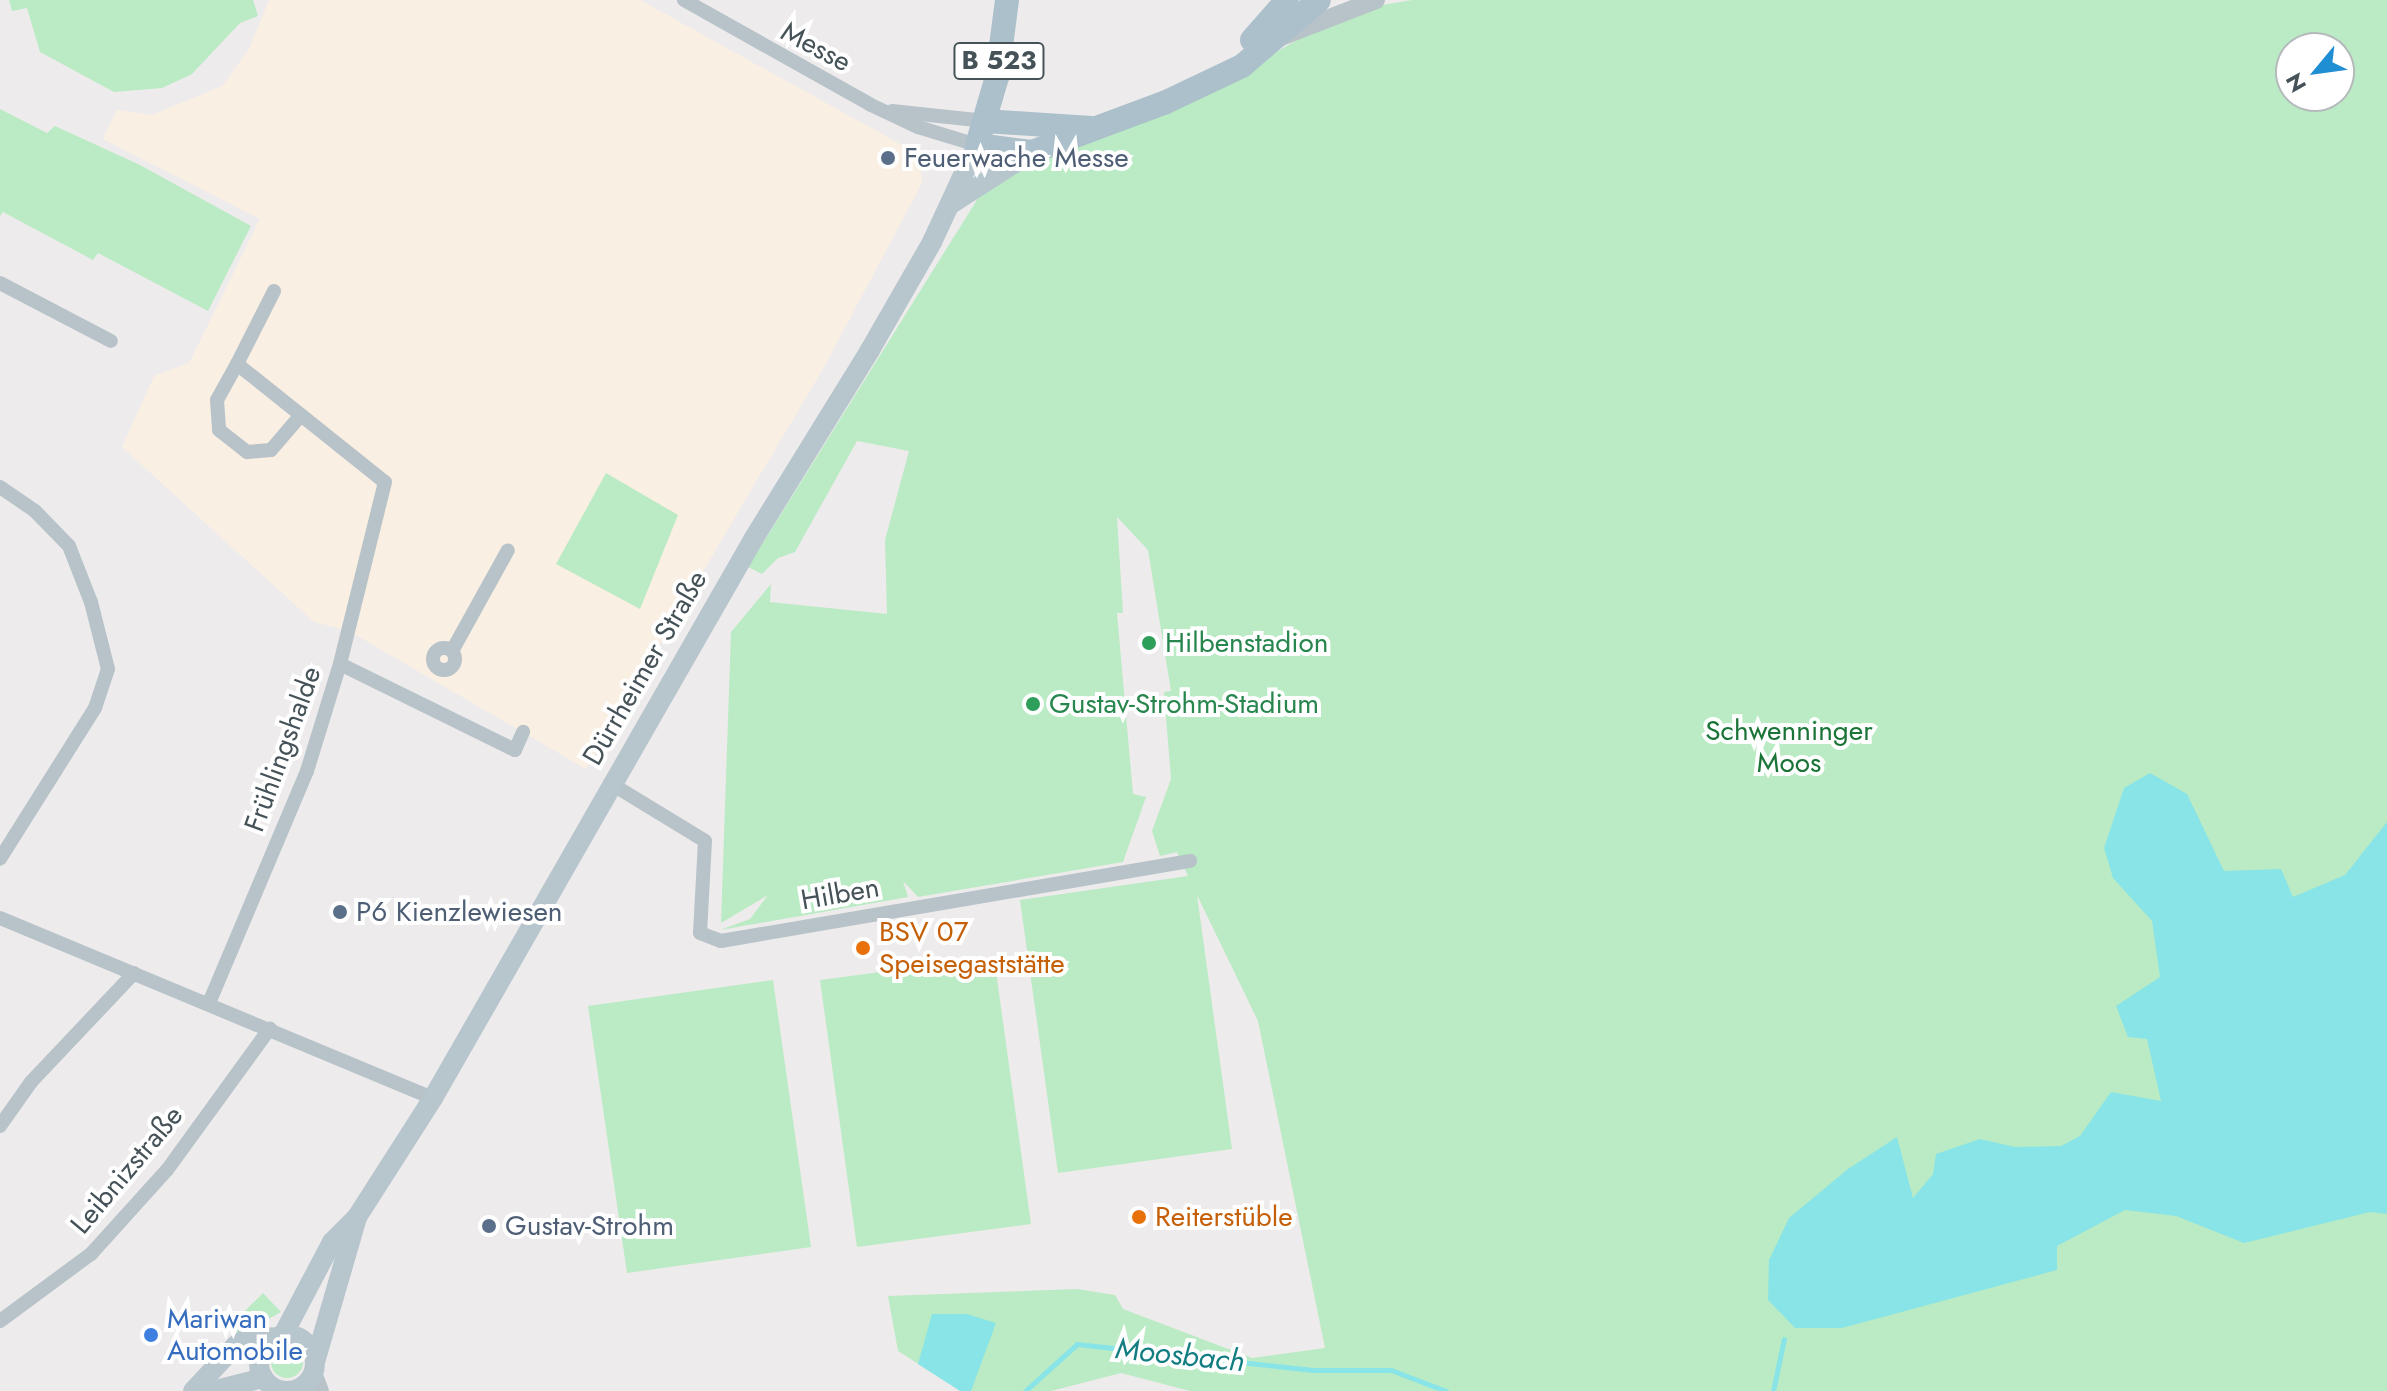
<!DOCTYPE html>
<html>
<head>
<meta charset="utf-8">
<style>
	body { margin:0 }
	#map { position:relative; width:2387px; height:1391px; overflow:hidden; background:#eeebec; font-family:Jost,sans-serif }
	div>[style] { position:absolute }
	.commercial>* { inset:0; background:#faefe3 }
	.green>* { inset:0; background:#baebc4 }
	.round { border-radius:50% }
	.water>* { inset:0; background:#88e4e7 }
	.stream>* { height:5px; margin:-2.5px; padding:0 2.5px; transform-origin:2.5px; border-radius:2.5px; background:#88e4e7 }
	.minor>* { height:14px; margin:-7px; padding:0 7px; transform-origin:7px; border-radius:7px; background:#b7c3c8 }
	.minor>.ring { margin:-7px; padding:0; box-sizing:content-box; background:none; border:14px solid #b7c3c8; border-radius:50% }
	.tertiary>* { height:18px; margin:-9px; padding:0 9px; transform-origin:9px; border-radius:9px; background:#b7c3c8 }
	.secondary>* { height:20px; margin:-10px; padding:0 10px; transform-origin:10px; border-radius:10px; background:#b7c5cd }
	.secondary>.ring { margin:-10px; padding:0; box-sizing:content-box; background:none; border:20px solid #b7c5cd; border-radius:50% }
	.primary>* { height:24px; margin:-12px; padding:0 12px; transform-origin:12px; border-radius:12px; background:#abc0ca }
	.dots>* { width:22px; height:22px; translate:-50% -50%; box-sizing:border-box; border:4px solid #fff; border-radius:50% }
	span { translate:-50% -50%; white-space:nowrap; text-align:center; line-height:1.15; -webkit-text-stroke:8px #fff; paint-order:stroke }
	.shield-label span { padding:2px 6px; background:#fff; border:2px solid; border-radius:6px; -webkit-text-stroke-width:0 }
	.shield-label { font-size:26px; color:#455258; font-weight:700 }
	.street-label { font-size:28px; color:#455258 }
	.service-label { font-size:28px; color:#4e5e75 }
	.left { translate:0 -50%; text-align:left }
	.leisure-label { font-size:28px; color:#27864d }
	.park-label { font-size:28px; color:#1a7437 }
	.food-label { font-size:28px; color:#c56008 }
	.shop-label { font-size:28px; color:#366cbe }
	.water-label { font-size:30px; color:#127d81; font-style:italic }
	.north { position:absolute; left:2275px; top:32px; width:80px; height:80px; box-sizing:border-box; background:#fff; border:2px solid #b5babc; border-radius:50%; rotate:241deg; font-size:22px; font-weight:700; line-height:32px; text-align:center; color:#455258 }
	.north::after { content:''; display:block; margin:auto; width:28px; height:36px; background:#208ed3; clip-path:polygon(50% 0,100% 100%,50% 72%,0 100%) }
</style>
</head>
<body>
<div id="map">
	<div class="commercial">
		<div style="clip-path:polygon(269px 0,640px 0,920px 155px,922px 183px,824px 367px,586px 769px,349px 631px,314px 622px,122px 447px,154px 376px,189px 363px,260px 219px,103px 139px,117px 110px,152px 115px,222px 86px,249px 49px)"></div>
	</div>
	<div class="green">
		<div style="clip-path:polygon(9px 0,253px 0,258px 16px,240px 23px,192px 74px,162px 88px,114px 92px,40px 52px,27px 8px,12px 11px)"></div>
		<div style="clip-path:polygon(evenodd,1412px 0,2387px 0,2387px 1391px,1190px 1391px,1121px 1373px,1051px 1391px,961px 1391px,898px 1351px,888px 1296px,1077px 1289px,1115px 1295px,1123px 1309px,1252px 1358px,1325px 1348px,1258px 1021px,1197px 895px,1232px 1149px,1058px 1173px,1020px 900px,1188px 876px,1177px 852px,1160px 856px,1152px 831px,1171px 779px,1164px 692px,1171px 691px,1148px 550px,1117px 517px,1123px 613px,1117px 613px,1133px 794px,1146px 797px,1123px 862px,918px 897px,903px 881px,908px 897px,720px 930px,750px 919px,768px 895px,721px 923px,731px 632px,771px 584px,770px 602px,887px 614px,885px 540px,909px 451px,857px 441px,795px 552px,778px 558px,762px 574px,748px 567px,985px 187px,1033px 163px,1191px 102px,1316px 29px,1371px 7px,1412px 0,2291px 48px,2339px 48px,2339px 96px,2291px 96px,2291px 48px)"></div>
		<div style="clip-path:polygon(0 109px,47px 133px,55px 126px,140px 165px,251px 226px,208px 311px,98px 253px,93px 260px,3px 212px,0 216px)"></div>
		<div style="clip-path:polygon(606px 473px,678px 515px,640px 609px,556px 564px)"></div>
		<div style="clip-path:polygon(994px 957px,1031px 1224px,857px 1247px,820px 980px)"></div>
		<div style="clip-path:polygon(773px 980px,811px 1247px,627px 1273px,588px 1006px)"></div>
		<div style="clip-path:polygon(263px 1293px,281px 1312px,242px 1334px,234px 1331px,230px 1326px)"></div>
		<div class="round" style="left:271px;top:1346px;width:32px;height:32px"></div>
	</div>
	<div class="water">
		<div style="clip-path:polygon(2150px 773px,2187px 794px,2224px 871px,2281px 869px,2293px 897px,2345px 875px,2387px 822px,2387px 1214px,2370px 1212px,2244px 1243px,2176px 1216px,2125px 1210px,2057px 1246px,2057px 1270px,1842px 1328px,1795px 1328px,1768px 1300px,1769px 1260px,1789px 1218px,1848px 1169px,1897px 1137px,1913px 1198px,1933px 1174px,1936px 1154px,1980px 1139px,2015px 1147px,2061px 1146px,2080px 1136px,2111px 1092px,2161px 1101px,2147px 1039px,2128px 1037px,2116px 1006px,2160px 977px,2152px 921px,2113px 878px,2104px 848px,2124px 788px)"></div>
		<div style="clip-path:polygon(932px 1314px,967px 1314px,996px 1323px,971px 1391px,960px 1391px,918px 1364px)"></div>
	</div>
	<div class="stream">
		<div style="left:1025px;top:1391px;width:70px;rotate:-42.1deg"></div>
		<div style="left:1077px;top:1344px;width:237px;rotate:6.3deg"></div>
		<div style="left:1313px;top:1370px;width:78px"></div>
		<div style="left:1391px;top:1370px;width:59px;rotate:20.9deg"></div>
		<div style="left:1773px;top:1391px;width:53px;rotate:-78.1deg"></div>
	</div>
	<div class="minor">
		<div style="left:684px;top:0;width:214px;rotate:29.3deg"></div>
		<div style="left:871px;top:105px;width:52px;rotate:25.1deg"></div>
		<div style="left:918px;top:127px;width:62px;rotate:17deg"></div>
		<div style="left:892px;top:111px;width:94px;rotate:6.1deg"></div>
		<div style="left:0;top:283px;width:125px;rotate:27.6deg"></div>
		<div style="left:274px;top:291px;width:82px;rotate:116.9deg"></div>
		<div style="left:237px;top:364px;width:189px;rotate:38.6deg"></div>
		<div style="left:385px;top:482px;width:187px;rotate:103.9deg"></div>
		<div style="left:237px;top:364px;width:41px;rotate:119.1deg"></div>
		<div style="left:217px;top:400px;width:30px;rotate:86deg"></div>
		<div style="left:219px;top:430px;width:36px;rotate:38deg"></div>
		<div style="left:247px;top:452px;width:24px;rotate:-5deg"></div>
		<div style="left:271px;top:450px;width:46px;rotate:-49.4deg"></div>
		<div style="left:0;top:487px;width:42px;rotate:34.4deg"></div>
		<div style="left:35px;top:511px;width:49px;rotate:45.8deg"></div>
		<div style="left:69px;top:546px;width:60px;rotate:68.6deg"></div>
		<div style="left:91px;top:602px;width:69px;rotate:75.8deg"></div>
		<div style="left:108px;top:669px;width:41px;rotate:108.4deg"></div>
		<div style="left:95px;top:708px;width:178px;rotate:122.2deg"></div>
		<div class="ring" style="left:433px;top:648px;width:8px;height:8px"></div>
		<div style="left:452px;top:651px;width:115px;rotate:-61deg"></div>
		<div style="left:610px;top:783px;width:111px;rotate:31.4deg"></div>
		<div style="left:705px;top:841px;width:92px;rotate:93.1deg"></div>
		<div style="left:700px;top:933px;width:22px;rotate:21deg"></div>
		<div style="left:721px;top:941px;width:476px;rotate:-9.7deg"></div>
		<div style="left:0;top:918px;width:469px;rotate:22.6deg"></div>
		<div style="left:209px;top:1003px;width:252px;rotate:-67.1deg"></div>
		<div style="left:307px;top:771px;width:112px;rotate:-72.9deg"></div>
		<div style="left:340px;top:664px;width:195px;rotate:26.2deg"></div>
		<div style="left:515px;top:750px;width:20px;rotate:-66deg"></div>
		<div style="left:0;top:1126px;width:54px;rotate:-54.8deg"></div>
		<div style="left:31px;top:1082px;width:150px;rotate:-46.6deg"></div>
		<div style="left:0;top:1321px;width:113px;rotate:-36.4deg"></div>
		<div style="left:91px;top:1254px;width:113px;rotate:-47.9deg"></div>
		<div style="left:167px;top:1170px;width:175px;rotate:-54deg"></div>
	</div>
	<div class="tertiary">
		<div style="left:1278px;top:38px;width:105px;rotate:-21.2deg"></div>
		<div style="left:313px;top:1373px;width:19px;rotate:69deg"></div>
		<div style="left:272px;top:1387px;width:4px;rotate:63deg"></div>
	</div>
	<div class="secondary">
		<div style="left:951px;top:204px;width:96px;rotate:-32.7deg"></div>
		<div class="ring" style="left:259px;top:1335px;width:36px;height:36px"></div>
		<div style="left:283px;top:1335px;width:105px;rotate:-62.2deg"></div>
		<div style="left:332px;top:1242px;width:35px;rotate:-45deg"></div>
		<div style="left:357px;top:1217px;width:141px;rotate:-57.4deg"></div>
		<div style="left:433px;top:1098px;width:645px;rotate:-60.18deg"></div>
		<div style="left:754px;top:538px;width:221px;rotate:-58.3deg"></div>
		<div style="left:870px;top:350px;width:125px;rotate:-60.1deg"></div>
		<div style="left:932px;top:242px;width:107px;rotate:-65.1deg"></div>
		<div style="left:315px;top:1362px;width:151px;rotate:-73.8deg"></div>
		<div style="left:193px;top:1391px;width:63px;rotate:-46.9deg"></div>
		<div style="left:236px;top:1345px;width:18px;rotate:-34deg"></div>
		<div style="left:251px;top:1335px;width:24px;rotate:7deg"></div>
		<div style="left:212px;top:1391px;width:53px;rotate:-14.3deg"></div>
	</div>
	<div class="primary">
		<div style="left:1007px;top:0;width:78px;rotate:97.4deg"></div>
		<div style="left:997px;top:77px;width:71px;rotate:106.4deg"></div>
		<div style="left:977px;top:145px;width:55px;rotate:7.3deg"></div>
		<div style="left:1032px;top:152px;width:141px;rotate:-20.4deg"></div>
		<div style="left:1164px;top:103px;width:86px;rotate:-25.4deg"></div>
		<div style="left:1242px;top:66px;width:101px;rotate:-40.6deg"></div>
		<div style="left:1252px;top:40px;width:53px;rotate:-48.8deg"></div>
		<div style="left:985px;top:121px;width:106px;rotate:3.8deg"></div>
	</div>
	<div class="dots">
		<div style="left:888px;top:158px;background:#5c6f8a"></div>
		<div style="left:1149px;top:643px;background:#2e9e5b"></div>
		<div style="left:1033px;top:704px;background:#2e9e5b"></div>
		<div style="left:340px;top:912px;background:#5c6f8a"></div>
		<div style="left:863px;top:948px;background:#e8710a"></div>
		<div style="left:1139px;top:1217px;background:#e8710a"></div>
		<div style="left:489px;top:1226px;background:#5c6f8a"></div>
		<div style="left:151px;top:1335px;background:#3f7fe0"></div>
	</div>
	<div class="shield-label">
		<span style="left:999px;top:61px">B 523</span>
	</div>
	<div class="street-label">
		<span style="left:816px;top:47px;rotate:28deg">Messe</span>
		<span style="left:645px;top:668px;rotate:-60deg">Dürrheimer Straße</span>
		<span style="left:283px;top:749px;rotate:-70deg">Frühlingshalde</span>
		<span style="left:840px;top:894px;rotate:-10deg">Hilben</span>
		<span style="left:127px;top:1170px;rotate:-50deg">Leibnizstraße</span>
	</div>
	<div class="service-label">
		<span class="left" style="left:904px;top:158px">Feuerwache Messe</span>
		<span class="left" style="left:356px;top:912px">P6 Kienzlewiesen</span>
		<span class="left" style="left:505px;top:1226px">Gustav-Strohm</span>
	</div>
	<div class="leisure-label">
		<span class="left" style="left:1165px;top:643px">Hilbenstadion</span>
		<span class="left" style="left:1049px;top:704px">Gustav-Strohm-Stadium</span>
	</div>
	<div class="park-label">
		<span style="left:1789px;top:747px">Schwenninger<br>Moos</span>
	</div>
	<div class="food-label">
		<span class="left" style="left:879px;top:948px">BSV 07<br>Speisegaststätte</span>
		<span class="left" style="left:1155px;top:1217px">Reiterstüble</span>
	</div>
	<div class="shop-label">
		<span class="left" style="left:167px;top:1335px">Mariwan<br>Automobile</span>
	</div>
	<div class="water-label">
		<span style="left:1180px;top:1355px;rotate:6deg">Moosbach</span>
	</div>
	<div class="north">N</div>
</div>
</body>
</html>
